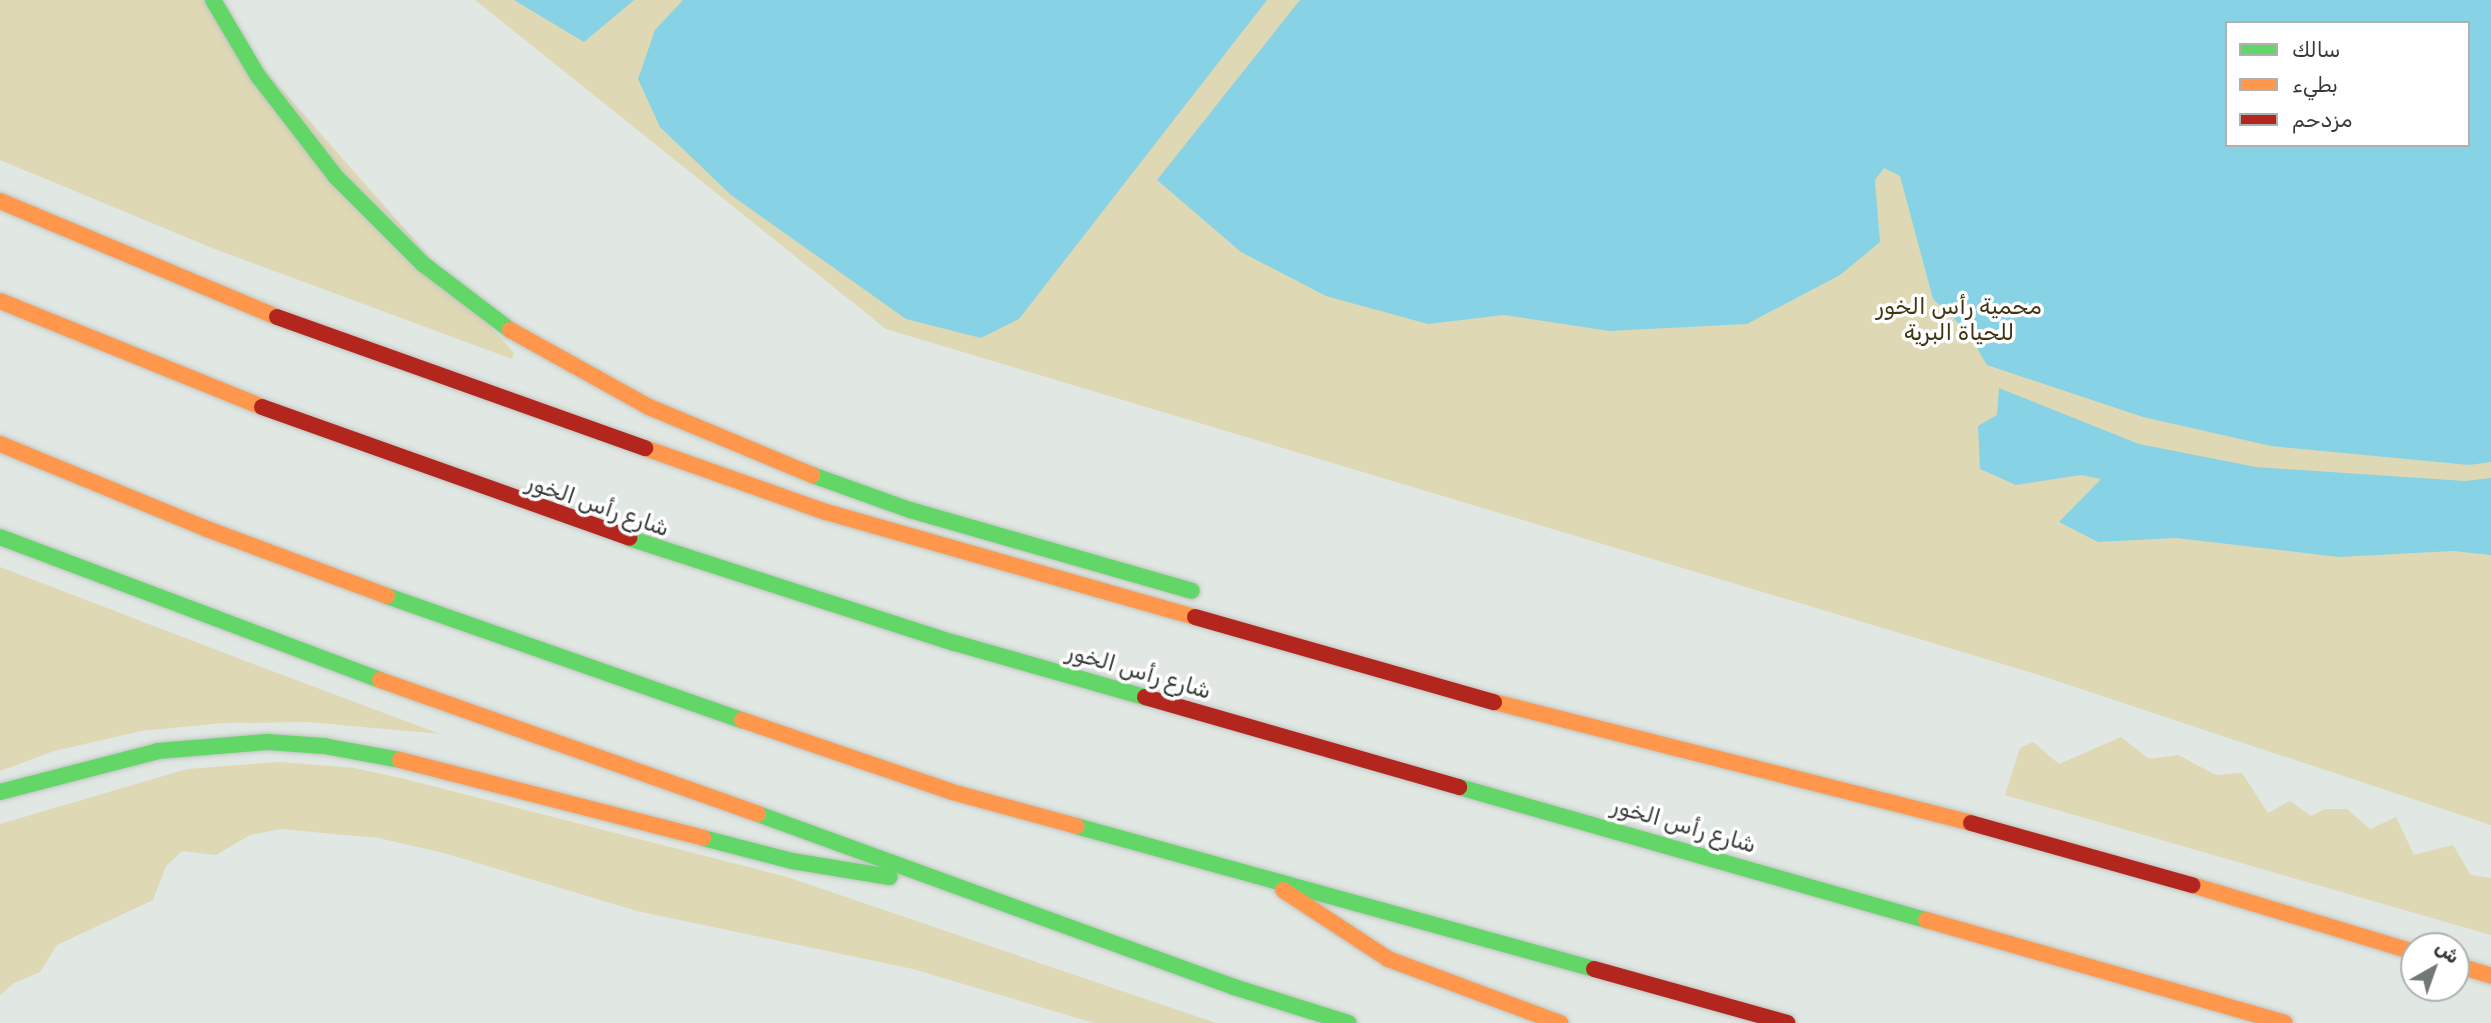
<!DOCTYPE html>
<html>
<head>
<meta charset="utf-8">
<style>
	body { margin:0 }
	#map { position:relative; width:2491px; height:1023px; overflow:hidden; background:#e1e7e2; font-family:Rubik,Vazirmatn,sans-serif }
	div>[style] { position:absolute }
	.green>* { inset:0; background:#ded8b5 }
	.water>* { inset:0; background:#87d3e5 }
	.roads { filter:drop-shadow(0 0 2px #bfc4c0) drop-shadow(0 0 2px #bfc4c0) }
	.fast>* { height:16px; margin:-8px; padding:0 8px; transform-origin:8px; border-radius:8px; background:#63d668 }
	.slow>* { height:16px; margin:-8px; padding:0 8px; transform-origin:8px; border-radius:8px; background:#ff974d }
	.jam>* { height:16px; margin:-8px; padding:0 8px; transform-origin:8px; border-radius:8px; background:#b3261e }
	span { translate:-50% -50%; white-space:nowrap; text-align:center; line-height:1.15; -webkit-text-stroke:7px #fff; paint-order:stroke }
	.park-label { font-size:23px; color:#403613 }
	.street-label { font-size:23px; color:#373c39 }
	.legend { position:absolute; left:2225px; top:21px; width:245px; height:126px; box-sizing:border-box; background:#fff; border:2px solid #afb1b0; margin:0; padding:9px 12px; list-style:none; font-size:21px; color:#373c39 }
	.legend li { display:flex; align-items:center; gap:14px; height:35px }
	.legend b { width:35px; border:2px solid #afb1b0 }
	.north { position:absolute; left:2400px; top:932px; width:70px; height:70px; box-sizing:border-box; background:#fff; border:2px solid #afb1b0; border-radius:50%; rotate:40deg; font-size:19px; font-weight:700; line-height:28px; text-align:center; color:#373c39 }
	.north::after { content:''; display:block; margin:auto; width:24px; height:32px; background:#727874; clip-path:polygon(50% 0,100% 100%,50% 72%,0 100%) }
</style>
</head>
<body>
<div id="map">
	<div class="green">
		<div style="clip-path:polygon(0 0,203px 0,514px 353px,512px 359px,212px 248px,0 160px)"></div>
		<div style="clip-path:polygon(evenodd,475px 0,2491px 0,2491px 825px,2036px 674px,886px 329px,475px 0,2227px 23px,2468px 23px,2468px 145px,2227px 145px,2227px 23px)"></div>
		<div style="clip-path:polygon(0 567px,248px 662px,440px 734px,308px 722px,223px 723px,141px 731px,54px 751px,0 771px)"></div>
		<div style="clip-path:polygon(2121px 737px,2149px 759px,2178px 755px,2216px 775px,2242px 773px,2268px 813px,2290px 801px,2311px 816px,2325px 809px,2347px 809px,2370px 829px,2396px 817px,2414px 855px,2453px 845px,2471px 875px,2491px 878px,2491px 935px,2005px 795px,2020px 748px,2033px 742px,2059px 764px)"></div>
		<div style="clip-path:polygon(279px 762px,354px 768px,405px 779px,787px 877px,1216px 1023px,1094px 1023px,913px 969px,637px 911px,444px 853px,378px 838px,281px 829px,250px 835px,216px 855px,182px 851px,166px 866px,153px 900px,57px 945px,40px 972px,14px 983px,0 995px,0 824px,187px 769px)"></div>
	</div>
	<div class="water">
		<div style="clip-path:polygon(514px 0,634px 0,584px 42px)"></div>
		<div style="clip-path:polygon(683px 0,1267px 0,1019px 319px,981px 338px,906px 319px,731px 195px,660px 127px,638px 79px,655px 30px)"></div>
		<div style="clip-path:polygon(evenodd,1300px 0,2491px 0,2491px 462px,2469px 465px,2271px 446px,2143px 417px,1987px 365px,1966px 330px,1933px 299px,1900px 176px,1884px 168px,1875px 180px,1880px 242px,1840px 275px,1747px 324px,1609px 331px,1504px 315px,1428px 324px,1326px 296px,1241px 252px,1157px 180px,1300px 0,2227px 23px,2468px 23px,2468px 145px,2227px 145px,2227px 23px)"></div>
		<div style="clip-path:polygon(1999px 388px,2139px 444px,2256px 467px,2465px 481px,2491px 478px,2491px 555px,2453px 551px,2339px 557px,2176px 538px,2098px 542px,2059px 522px,2101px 479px,2081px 475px,2016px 485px,1980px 469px,1978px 426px,1997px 415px)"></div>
	</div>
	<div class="roads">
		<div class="fast">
			<div style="left:213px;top:0;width:88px;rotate:59.4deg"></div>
			<div style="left:258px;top:76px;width:128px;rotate:52.3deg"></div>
			<div style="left:336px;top:177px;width:123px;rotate:45deg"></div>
			<div style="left:423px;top:264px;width:109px;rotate:37.2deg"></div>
			<div style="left:812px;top:475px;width:104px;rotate:19.7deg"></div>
			<div style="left:910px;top:510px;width:293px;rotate:16deg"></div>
			<div style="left:0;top:537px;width:406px;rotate:20.6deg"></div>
			<div style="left:629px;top:538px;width:342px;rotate:17.9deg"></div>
			<div style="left:955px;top:643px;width:198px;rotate:15.9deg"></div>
			<div style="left:387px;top:596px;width:376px;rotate:19.3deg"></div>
			<div style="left:1459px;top:787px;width:486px;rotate:15.9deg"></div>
			<div style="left:0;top:792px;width:163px;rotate:-14.5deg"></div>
			<div style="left:158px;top:751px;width:109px;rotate:-4.7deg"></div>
			<div style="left:267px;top:742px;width:57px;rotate:4deg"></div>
			<div style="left:324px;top:746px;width:77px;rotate:10.4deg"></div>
			<div style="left:758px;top:814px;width:506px;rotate:19.97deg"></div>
			<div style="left:1234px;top:987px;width:120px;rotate:17.5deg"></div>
			<div style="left:1076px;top:826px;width:537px;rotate:15.43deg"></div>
			<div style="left:703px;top:838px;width:92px;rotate:14.5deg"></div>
			<div style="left:792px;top:861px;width:99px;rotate:9.3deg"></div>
		</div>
		<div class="slow">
			<div style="left:0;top:201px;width:300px;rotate:22.7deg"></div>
			<div style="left:0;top:301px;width:283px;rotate:22deg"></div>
			<div style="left:510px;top:330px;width:159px;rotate:29deg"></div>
			<div style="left:649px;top:407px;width:177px;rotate:22.6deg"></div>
			<div style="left:0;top:444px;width:224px;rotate:22.3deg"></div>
			<div style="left:207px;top:529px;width:192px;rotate:20.4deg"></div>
			<div style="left:645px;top:448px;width:192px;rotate:19.5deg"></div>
			<div style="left:826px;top:512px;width:384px;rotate:15.9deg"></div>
			<div style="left:380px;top:680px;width:401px;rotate:19.5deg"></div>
			<div style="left:1494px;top:702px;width:492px;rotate:14.2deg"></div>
			<div style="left:742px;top:720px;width:222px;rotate:18.9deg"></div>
			<div style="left:952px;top:792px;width:129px;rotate:15.3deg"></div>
			<div style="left:400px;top:760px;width:313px;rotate:14.4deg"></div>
			<div style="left:2192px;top:885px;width:232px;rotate:16.8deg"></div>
			<div style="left:1283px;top:890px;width:126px;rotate:33.3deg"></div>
			<div style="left:1388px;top:959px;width:184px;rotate:20.4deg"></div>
			<div style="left:1926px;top:920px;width:373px;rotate:16deg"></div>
			<div style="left:2456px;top:965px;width:37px;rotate:17deg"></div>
		</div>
		<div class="jam">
			<div style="left:277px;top:317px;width:391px;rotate:19.6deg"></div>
			<div style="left:262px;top:407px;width:390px;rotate:19.6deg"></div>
			<div style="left:1195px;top:617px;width:311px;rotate:15.9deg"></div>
			<div style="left:1145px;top:697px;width:327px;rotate:16deg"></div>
			<div style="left:1971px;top:823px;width:230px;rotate:15.7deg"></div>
			<div style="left:1594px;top:969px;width:201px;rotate:15.6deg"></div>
		</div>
	</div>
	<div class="park-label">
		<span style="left:1959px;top:319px">محمية رأس الخور<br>للحياة البرية</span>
	</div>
	<div class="street-label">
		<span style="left:598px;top:505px;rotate:19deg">شارع رأس الخور</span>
		<span style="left:1139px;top:671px;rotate:16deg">شارع رأس الخور</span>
		<span style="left:1684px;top:825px;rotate:16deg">شارع رأس الخور</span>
	</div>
	<ul class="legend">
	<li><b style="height:9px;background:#63d668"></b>سالك</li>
	<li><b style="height:9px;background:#ff974d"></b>بطيء</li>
	<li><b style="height:9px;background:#b3261e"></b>مزدحم</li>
	</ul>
	<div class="north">ش</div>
</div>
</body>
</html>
